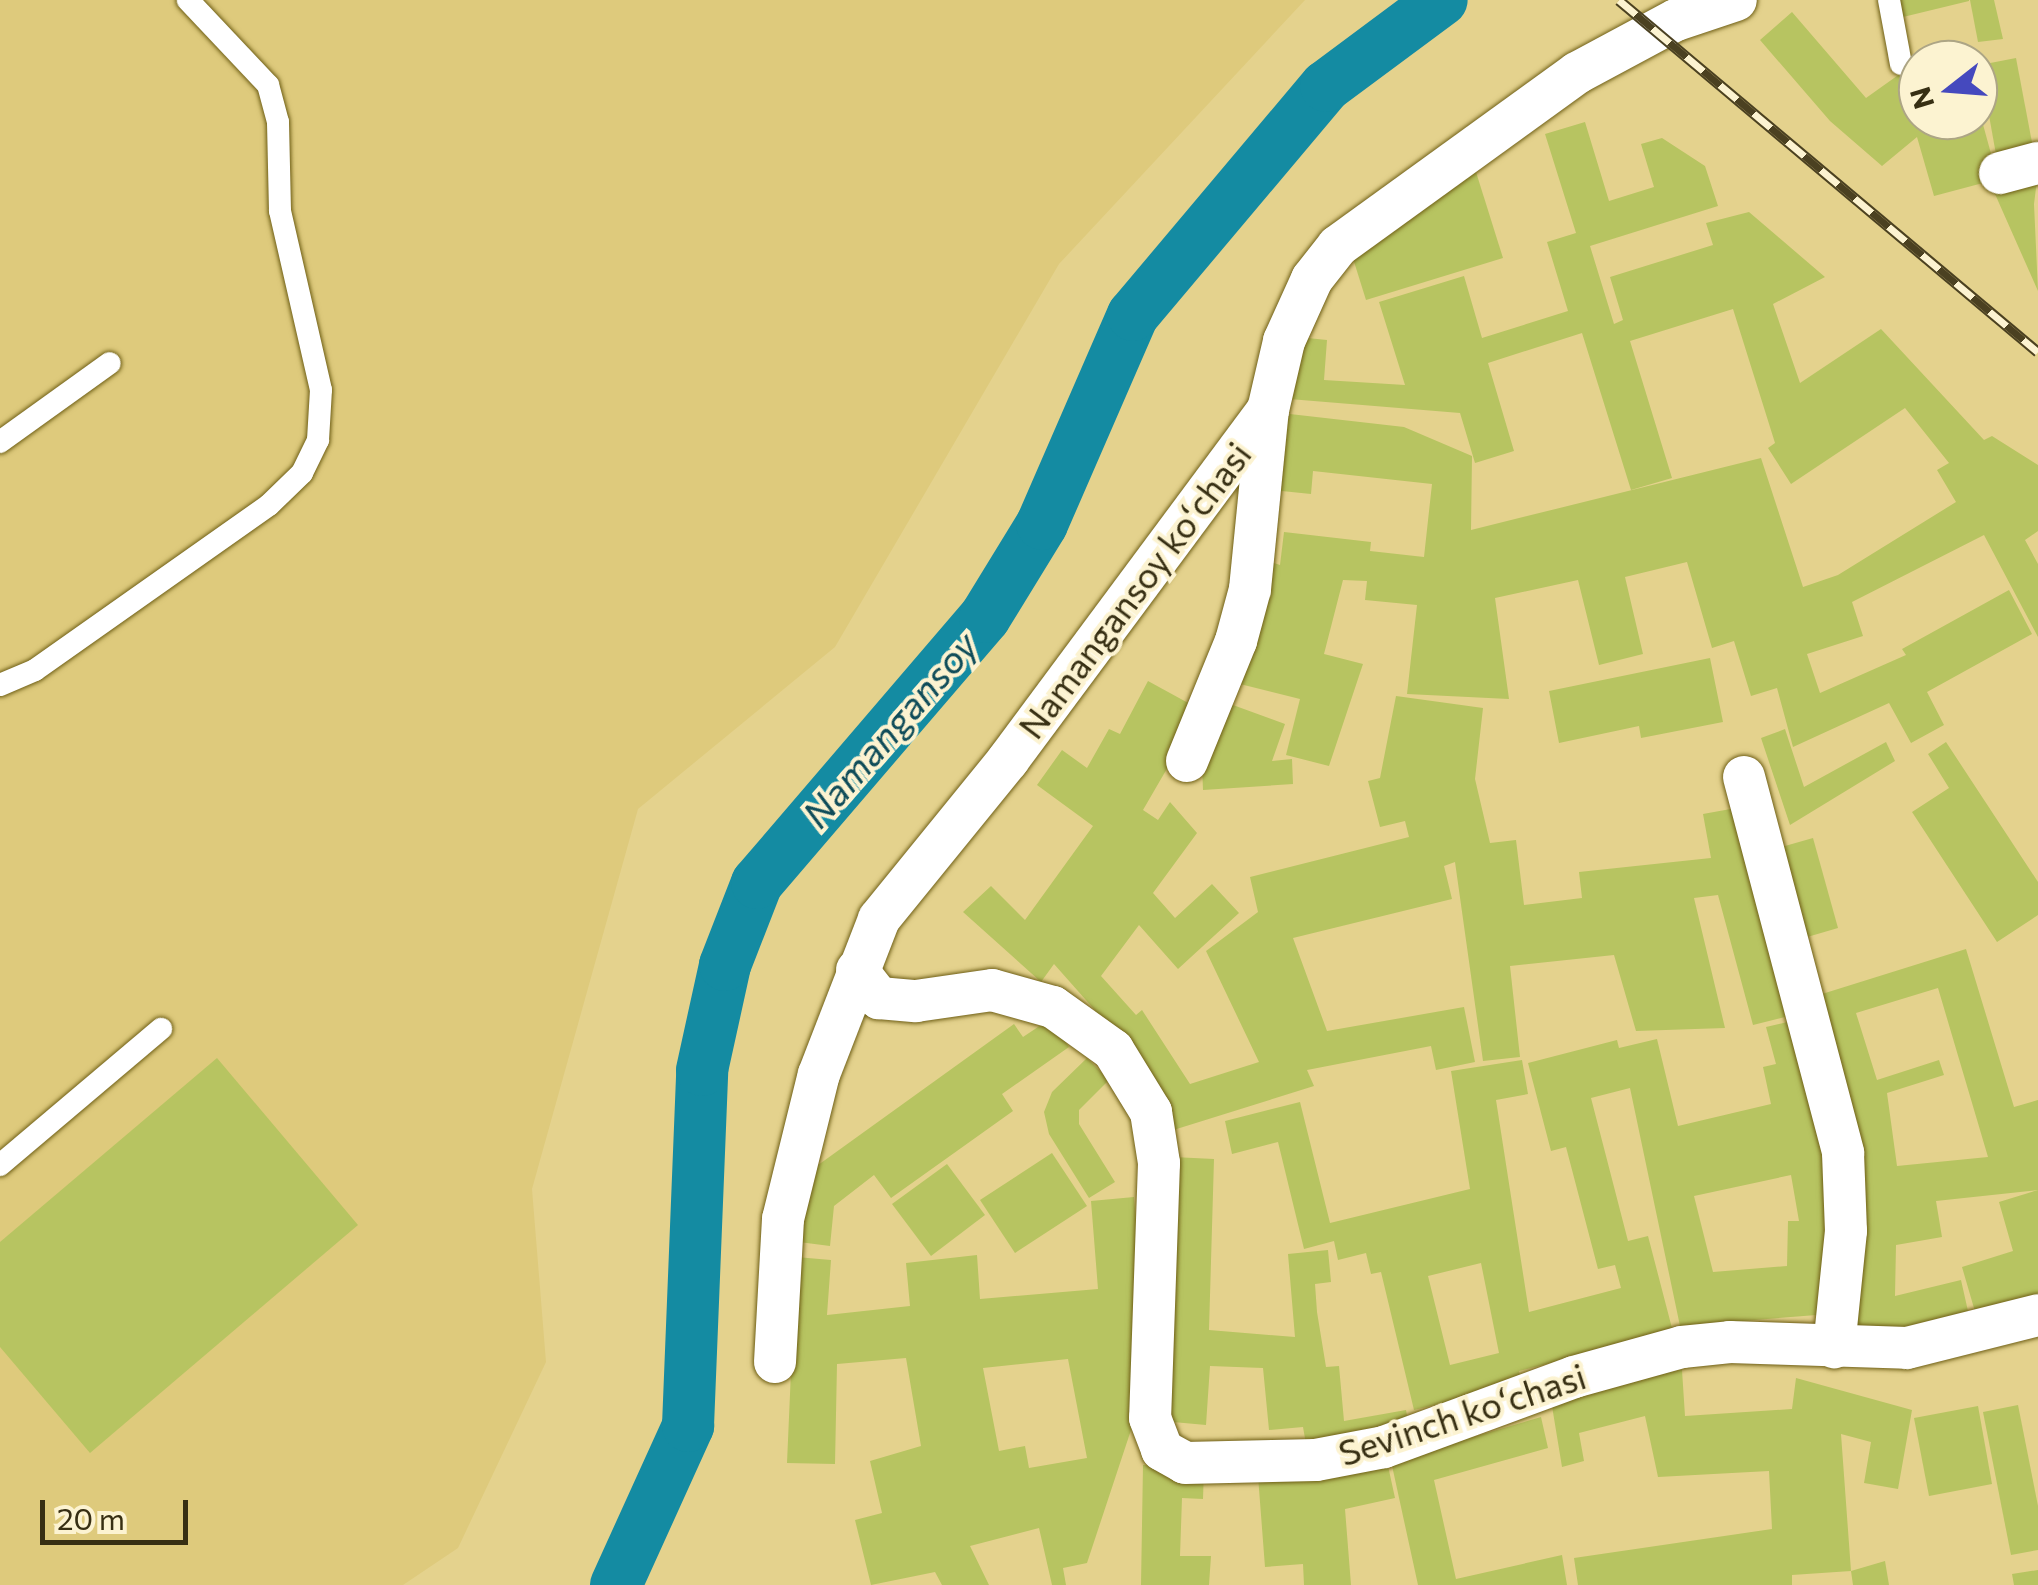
<!DOCTYPE html>
<html>
<head>
<meta charset="utf-8">
<style>
	body { margin:0 }
	#map { position:relative; width:2038px; height:1585px; overflow:hidden; background:#e4d28d; font-family:Commissioner,sans-serif }
	div>[style] { position:absolute }
	.built>* { inset:0; background:#deca7c }
	.canal>* { height:52px; margin:-26px; padding:0 26px; transform-origin:26px; border-radius:26px; background:#148ba2 }
	.building>* { inset:0; background:#b7c461 }
	.roads { filter:drop-shadow(0 0 2px #6f5f16) drop-shadow(0 0 2px #6f5f16) }
	.service>* { height:22px; margin:-11px; padding:0 11px; transform-origin:11px; border-radius:11px; background:#fff }
	.minor>* { height:42px; margin:-21px; padding:0 21px; transform-origin:21px; border-radius:21px; background:#fff }
	.rail>* { height:11px; margin-top:-5.5px; transform-origin:0; background:repeating-linear-gradient(90deg,#fcf3d1 0 22px,#4b4121 0 44px); box-sizing:border-box; border-block:2px solid #4b4121 }
	span { translate:-50% -50%; white-space:nowrap; text-align:center; line-height:1.15; -webkit-text-stroke:8px #fcf3d1; paint-order:stroke }
	.street-label { font-size:35px; color:#372f13 }
	.water-label { font-size:38px; color:#0f4c59; font-style:italic }
	.north { position:absolute; left:1898px; top:40px; width:100px; height:100px; box-sizing:border-box; background:#fcf3d1; border:2px solid #ada585; border-radius:50%; rotate:253deg; font-size:28px; font-weight:700; line-height:40px; text-align:center; color:#372f13 }
	.north::after { content:''; display:block; margin:auto; width:35px; height:45px; background:#4549be; clip-path:polygon(50% 0,100% 100%,50% 72%,0 100%) }
	.scale { position:absolute; left:40px; top:1500px; width:148px; height:45px; box-sizing:border-box; border:5px solid #372f13; border-top:0; padding-left:12px; font-size:30px; line-height:35px; white-space:nowrap; color:#372f13; -webkit-text-stroke:8px #fcf3d1; paint-order:stroke }
</style>
</head>
<body>
<div id="map">
	<div class="built">
		<div style="clip-path:polygon(0 0,1305px 0,1059px 264px,835px 647px,638px 809px,532px 1189px,546px 1362px,458px 1548px,403px 1585px,0 1585px)"></div>
	</div>
	<div class="canal">
		<div style="left:616px;top:1585px;width:175px;rotate:-65.6deg"></div>
		<div style="left:688px;top:1426px;width:356px;rotate:-87.7deg"></div>
		<div style="left:702px;top:1070px;width:107px;rotate:-77.6deg"></div>
		<div style="left:725px;top:965px;width:88px;rotate:-68.7deg"></div>
		<div style="left:757px;top:883px;width:350px;rotate:-49.4deg"></div>
		<div style="left:985px;top:617px;width:109px;rotate:-58.5deg"></div>
		<div style="left:1042px;top:524px;width:228px;rotate:-66.5deg"></div>
		<div style="left:1133px;top:315px;width:299px;rotate:-49.9deg"></div>
		<div style="left:1326px;top:86px;width:144px;rotate:-36.6deg"></div>
	</div>
	<div class="building">
		<div style="clip-path:polygon(1900px 0,1969px 0,1969px 1px,1903px 17px)"></div>
		<div style="clip-path:polygon(1970px 0,1994px 0,2003px 39px,1978px 42px)"></div>
		<div style="clip-path:polygon(1792px 12px,1866px 98px,1918px 61px,1918px 120px,1978px 120px,1979px 110px,1998px 179px,1934px 196px,1917px 137px,1882px 166px,1830px 121px,1760px 40px)"></div>
		<div style="clip-path:polygon(2016px 58px,2034px 153px,1997px 160px,1980px 65px)"></div>
		<div style="clip-path:polygon(1585px 122px,1609px 201px,1654px 187px,1641px 144px,1662px 138px,1705px 166px,1718px 206px,1590px 246px,1614px 324px,1623px 320px,1610px 277px,1713px 245px,1706px 223px,1749px 212px,1825px 277px,1773px 304px,1800px 383px,1881px 329px,1984px 440px,1992px 436px,2038px 465px,2038px 531px,2025px 540px,2038px 564px,2038px 637px,1984px 535px,1852px 602px,1863px 636px,1807px 654px,1820px 693px,1906px 655px,1902px 649px,2009px 590px,2032px 634px,1927px 692px,1944px 725px,1911px 743px,1889px 703px,1793px 747px,1777px 688px,1751px 696px,1734px 641px,1712px 648px,1687px 562px,1625px 577px,1643px 654px,1599px 665px,1578px 580px,1495px 598px,1509px 699px,1407px 694px,1417px 605px,1365px 600px,1367px 581px,1343px 580px,1324px 654px,1363px 664px,1329px 766px,1286px 755px,1300px 699px,1240px 684px,1271px 562px,1280px 565px,1284px 532px,1371px 542px,1370px 551px,1424px 557px,1432px 484px,1313px 471px,1311px 494px,1272px 490px,1281px 413px,1404px 427px,1472px 456px,1471px 530px,1761px 458px,1803px 587px,1838px 575px,1956px 502px,1937px 470px,1949px 463px,1905px 408px,1791px 484px,1768px 448px,1775px 443px,1733px 309px,1630px 341px,1672px 478px,1631px 490px,1582px 333px,1488px 363px,1514px 451px,1475px 463px,1460px 413px,1277px 398px,1298px 337px,1327px 340px,1324px 380px,1405px 385px,1379px 302px,1464px 276px,1482px 338px,1568px 311px,1547px 242px,1576px 233px,1545px 134px)"></div>
		<div style="clip-path:polygon(1476px 172px,1503px 258px,1366px 300px,1351px 252px)"></div>
		<div style="clip-path:polygon(2038px 172px,2034px 204px,2038px 291px,1991px 185px)"></div>
		<div style="clip-path:polygon(1710px 658px,1723px 722px,1641px 738px,1639px 726px,1559px 743px,1549px 691px)"></div>
		<div style="clip-path:polygon(1148px 681px,1201px 710px,1143px 810px,1158px 820px,1170px 802px,1197px 833px,1153px 893px,1175px 918px,1212px 884px,1239px 913px,1178px 969px,1139px 925px,1101px 976px,1136px 1015px,1142px 1010px,1190px 1084px,1259px 1062px,1206px 951px,1258px 912px,1250px 877px,1409px 837px,1405px 821px,1380px 827px,1368px 781px,1380px 778px,1396px 696px,1483px 708px,1475px 779px,1490px 843px,1516px 840px,1524px 905px,1582px 898px,1579px 872px,1711px 858px,1703px 814px,1747px 806px,1785px 1017px,1753px 1025px,1718px 895px,1694px 898px,1725px 1028px,1636px 1031px,1614px 955px,1510px 966px,1520px 1057px,1483px 1061px,1455px 862px,1444px 866px,1452px 899px,1293px 938px,1327px 1031px,1464px 1007px,1475px 1062px,1436px 1070px,1431px 1046px,1307px 1070px,1314px 1086px,1167px 1132px,1116px 1034px,1054px 964px,1041px 982px,963px 912px,991px 886px,1025px 920px,1093px 826px,1037px 785px,1062px 750px,1087px 768px,1109px 729px,1120px 734px)"></div>
		<div style="clip-path:polygon(1222px 701px,1285px 724px,1272px 761px,1292px 759px,1293px 784px,1203px 790px,1202px 765px)"></div>
		<div style="clip-path:polygon(1785px 729px,1804px 787px,1886px 742px,1895px 761px,1790px 825px,1761px 738px)"></div>
		<div style="clip-path:polygon(1946px 742px,2038px 882px,2038px 915px,1997px 942px,1912px 812px,1949px 788px,1928px 754px)"></div>
		<div style="clip-path:polygon(1813px 838px,1838px 928px,1797px 940px,1771px 850px)"></div>
		<div style="clip-path:polygon(evenodd,1966px 949px,2014px 1107px,2038px 1100px,2038px 1190px,1936px 1201px,1942px 1237px,1896px 1245px,1895px 1296px,1961px 1280px,1970px 1320px,1889px 1340px,1844px 1326px,1806px 999px,1966px 949px,1938px 988px,1988px 1157px,1897px 1166px,1887px 1093px,1944px 1075px,1939px 1060px,1877px 1080px,1856px 1013px,1938px 988px)"></div>
		<div style="clip-path:polygon(1050px 1019px,1069px 1047px,1002px 1094px,1013px 1111px,891px 1198px,874px 1175px,834px 1206px,830px 1246px,799px 1242px,807px 1173px,1014px 1024px,1023px 1037px)"></div>
		<div style="clip-path:polygon(evenodd,1796px 1020px,1821px 1114px,1829px 1314px,1680px 1326px,1630px 1088px,1591px 1098px,1628px 1241px,1648px 1236px,1673px 1332px,1519px 1371px,1522px 1384px,1414px 1410px,1381px 1272px,1371px 1274px,1366px 1253px,1338px 1260px,1334px 1241px,1304px 1249px,1278px 1142px,1232px 1154px,1225px 1121px,1300px 1102px,1330px 1223px,1470px 1189px,1451px 1071px,1522px 1060px,1528px 1094px,1496px 1100px,1529px 1312px,1621px 1288px,1615px 1265px,1598px 1269px,1566px 1147px,1551px 1151px,1528px 1063px,1617px 1040px,1619px 1048px,1657px 1039px,1678px 1126px,1771px 1104px,1763px 1067px,1776px 1064px,1766px 1027px,1796px 1020px,1791px 1175px,1799px 1221px,1788px 1221px,1787px 1266px,1713px 1272px,1694px 1196px,1791px 1175px,1796px 1020px,1481px 1263px,1499px 1353px,1450px 1365px,1428px 1276px,1481px 1263px)"></div>
		<div style="clip-path:polygon(217px 1058px,358px 1225px,90px 1453px,0 1347px,0 1242px)"></div>
		<div style="clip-path:polygon(1087px 1058px,1109px 1080px,1079px 1110px,1079px 1124px,1115px 1182px,1089px 1198px,1049px 1134px,1044px 1112px,1052px 1092px)"></div>
		<div style="clip-path:polygon(1052px 1153px,1087px 1206px,1015px 1253px,980px 1200px)"></div>
		<div style="clip-path:polygon(1173px 1157px,1214px 1159px,1209px 1330px,1295px 1337px,1288px 1254px,1328px 1250px,1331px 1282px,1315px 1284px,1317px 1312px,1326px 1367px,1339px 1366px,1344px 1421px,1406px 1410px,1410px 1432px,1307px 1450px,1303px 1427px,1269px 1430px,1263px 1368px,1210px 1366px,1206px 1425px,1162px 1421px)"></div>
		<div style="clip-path:polygon(947px 1164px,985px 1215px,931px 1256px,892px 1204px)"></div>
		<div style="clip-path:polygon(2038px 1190px,2038px 1297px,1976px 1315px,1962px 1267px,2013px 1251px,1999px 1202px)"></div>
		<div style="clip-path:polygon(evenodd,1134px 1197px,1144px 1317px,1138px 1318px,1131px 1430px,1087px 1563px,1063px 1568px,1066px 1585px,1052px 1585px,1039px 1528px,970px 1546px,989px 1585px,942px 1585px,935px 1572px,871px 1585px,855px 1520px,882px 1513px,870px 1461px,921px 1446px,906px 1358px,837px 1364px,835px 1464px,787px 1463px,796px 1257px,831px 1260px,827px 1315px,910px 1306px,906px 1263px,977px 1255px,980px 1299px,1098px 1289px,1091px 1201px,1134px 1197px,1068px 1359px,1087px 1458px,1029px 1468px,1025px 1446px,999px 1451px,983px 1368px,1068px 1359px)"></div>
		<div style="clip-path:polygon(1682px 1370px,1685px 1416px,1792px 1409px,1796px 1378px,1912px 1410px,1898px 1489px,1864px 1483px,1871px 1442px,1841px 1434px,1851px 1571px,1792px 1575px,1792px 1585px,1578px 1585px,1574px 1558px,1772px 1529px,1769px 1471px,1658px 1477px,1645px 1416px,1579px 1433px,1584px 1461px,1562px 1467px,1551px 1400px,1636px 1372px)"></div>
		<div style="clip-path:polygon(2018px 1405px,2038px 1506px,2038px 1550px,2011px 1555px,1983px 1412px)"></div>
		<div style="clip-path:polygon(1978px 1406px,1992px 1484px,1929px 1496px,1914px 1418px)"></div>
		<div style="clip-path:polygon(1541px 1417px,1548px 1448px,1434px 1480px,1456px 1579px,1562px 1555px,1567px 1585px,1418px 1585px,1391px 1461px)"></div>
		<div style="clip-path:polygon(1385px 1452px,1395px 1498px,1345px 1509px,1351px 1585px,1304px 1585px,1303px 1564px,1265px 1567px,1258px 1476px)"></div>
		<div style="clip-path:polygon(1143px 1465px,1204px 1468px,1203px 1499px,1182px 1498px,1180px 1556px,1211px 1556px,1209px 1585px,1141px 1585px)"></div>
		<div style="clip-path:polygon(1885px 1561px,1889px 1585px,1853px 1585px,1851px 1571px)"></div>
		<div style="clip-path:polygon(2038px 1570px,2038px 1585px,2014px 1585px,2012px 1574px)"></div>
	</div>
	<div class="roads">
		<div class="service">
			<div style="left:1889px;top:0;width:65px;rotate:79.4deg"></div>
			<div style="left:0;top:442px;width:135px;rotate:-35.7deg"></div>
			<div style="left:0;top:685px;width:38px;rotate:-23deg"></div>
			<div style="left:35px;top:670px;width:286px;rotate:-35.2deg"></div>
			<div style="left:269px;top:505px;width:46px;rotate:-44.1deg"></div>
			<div style="left:302px;top:473px;width:37px;rotate:-64deg"></div>
			<div style="left:318px;top:440px;width:50px;rotate:-86.6deg"></div>
			<div style="left:321px;top:390px;width:184px;rotate:-102.9deg"></div>
			<div style="left:280px;top:211px;width:89px;rotate:-91.3deg"></div>
			<div style="left:278px;top:122px;width:38px;rotate:-105deg"></div>
			<div style="left:268px;top:85px;width:117px;rotate:-133.3deg"></div>
			<div style="left:0;top:1165px;width:211px;rotate:-40.2deg"></div>
		</div>
		<div class="minor">
			<div style="left:2000px;top:173px;width:39px;rotate:-15deg"></div>
			<div style="left:1187px;top:761px;width:130px;rotate:-67.8deg"></div>
			<div style="left:1236px;top:641px;width:54px;rotate:-74.9deg"></div>
			<div style="left:1250px;top:589px;width:180px;rotate:-84.3deg"></div>
			<div style="left:1744px;top:777px;width:389px;rotate:75.2deg"></div>
			<div style="left:1843px;top:1153px;width:78px;rotate:87.8deg"></div>
			<div style="left:1846px;top:1231px;width:117px;rotate:95.9deg"></div>
			<div style="left:857px;top:970px;width:36px;rotate:52deg"></div>
			<div style="left:879px;top:998px;width:37px;rotate:5deg"></div>
			<div style="left:916px;top:1001px;width:77px;rotate:-8.2deg"></div>
			<div style="left:992px;top:990px;width:63px;rotate:15.6deg"></div>
			<div style="left:1053px;top:1007px;width:74px;rotate:35.6deg"></div>
			<div style="left:1113px;top:1050px;width:73px;rotate:58.5deg"></div>
			<div style="left:1151px;top:1112px;width:52px;rotate:81.1deg"></div>
			<div style="left:1159px;top:1163px;width:255px;rotate:92deg"></div>
			<div style="left:1150px;top:1418px;width:34px;rotate:69deg"></div>
			<div style="left:1162px;top:1450px;width:26px;rotate:29deg"></div>
			<div style="left:1185px;top:1463px;width:131px;rotate:-1.3deg"></div>
			<div style="left:1316px;top:1460px;width:69px;rotate:-10.8deg"></div>
			<div style="left:1384px;top:1447px;width:202px;rotate:-20.2deg"></div>
			<div style="left:1574px;top:1377px;width:112px;rotate:-15.5deg"></div>
			<div style="left:1682px;top:1347px;width:48px;rotate:-5.9deg"></div>
			<div style="left:1730px;top:1342px;width:177px;rotate:1.9deg"></div>
			<div style="left:1907px;top:1348px;width:135px;rotate:-14.1deg"></div>
			<div style="left:775px;top:1362px;width:143px;rotate:-86.8deg"></div>
			<div style="left:783px;top:1219px;width:149px;rotate:-76.1deg"></div>
			<div style="left:819px;top:1074px;width:166px;rotate:-68.8deg"></div>
			<div style="left:879px;top:919px;width:205px;rotate:-50.9deg"></div>
			<div style="left:1008px;top:760px;width:436px;rotate:-53.4deg"></div>
			<div style="left:1268px;top:410px;width:71px;rotate:-76.9deg"></div>
			<div style="left:1284px;top:341px;width:68px;rotate:-65.7deg"></div>
			<div style="left:1312px;top:279px;width:42px;rotate:-51.8deg"></div>
			<div style="left:1338px;top:246px;width:295px;rotate:-35.9deg"></div>
			<div style="left:1577px;top:73px;width:112px;rotate:-28.2deg"></div>
			<div style="left:1676px;top:20px;width:63px;rotate:-18.4deg"></div>
		</div>
	</div>
	<div class="rail">
		<div style="left:1619px;top:0;width:547px;rotate:40.03deg"></div>
	</div>
	<div class="street-label">
		<span style="left:1134px;top:590px;rotate:-53deg">Namangansoy koʻchasi</span>
		<span style="left:1462px;top:1414px;rotate:-18deg">Sevinch koʻchasi</span>
	</div>
	<div class="water-label">
		<span style="left:889px;top:729px;rotate:-49deg">Namangansoy</span>
	</div>
	<div class="north">N</div>
	<div class="scale">20 m</div>
</div>
</body>
</html>
